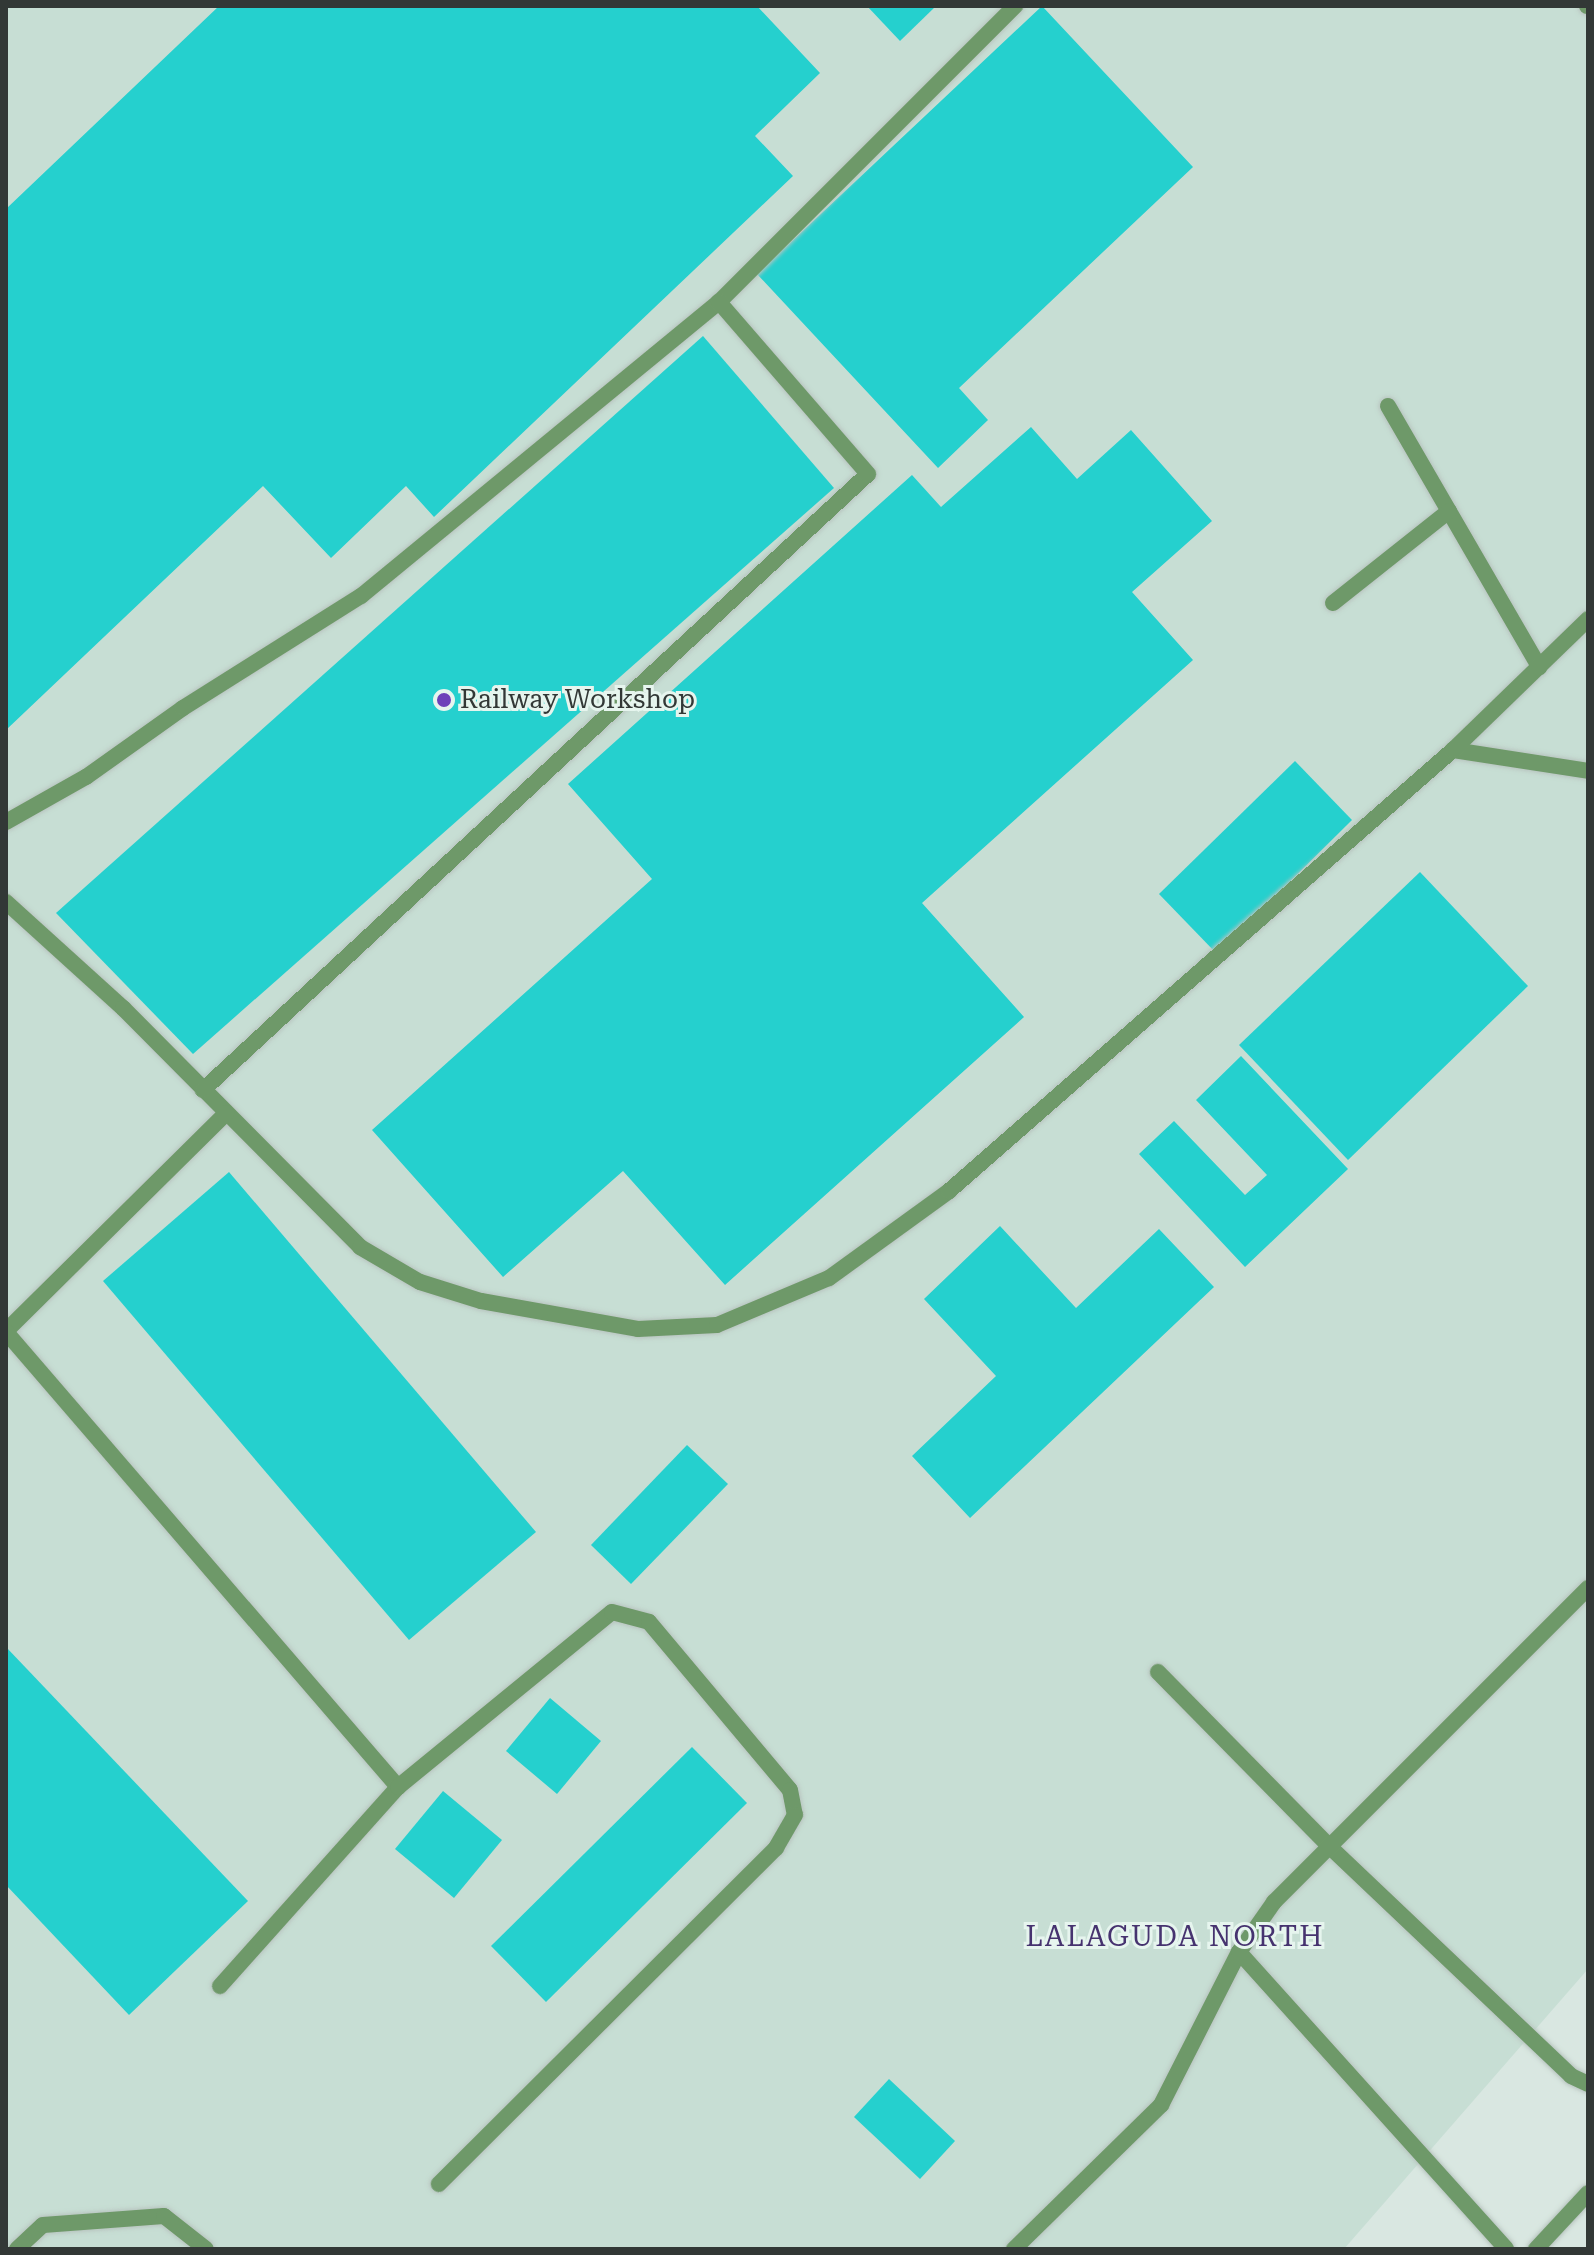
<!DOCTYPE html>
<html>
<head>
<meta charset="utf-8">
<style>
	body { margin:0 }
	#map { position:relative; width:1594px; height:2255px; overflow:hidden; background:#d9e7e1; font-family:"Roboto Serif",serif }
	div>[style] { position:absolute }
	.built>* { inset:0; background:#c7ded4 }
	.building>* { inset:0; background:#25d0ce }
	.roads { filter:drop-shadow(0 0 2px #b8c4bf) drop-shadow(0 0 2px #b8c4bf) }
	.lane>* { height:16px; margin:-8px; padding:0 8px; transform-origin:8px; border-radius:8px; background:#6e9969 }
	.street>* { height:16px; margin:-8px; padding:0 8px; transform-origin:8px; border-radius:8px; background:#6e9969 }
	.dots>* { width:22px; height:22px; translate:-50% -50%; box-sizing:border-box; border:4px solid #e6f5ee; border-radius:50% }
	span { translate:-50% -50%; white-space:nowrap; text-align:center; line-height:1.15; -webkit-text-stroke:6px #e6f5ee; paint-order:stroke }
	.poi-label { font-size:26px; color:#323836 }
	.left { translate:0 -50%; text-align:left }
	.neighbourhood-label { font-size:28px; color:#46336f; letter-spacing:2px }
	.frame { position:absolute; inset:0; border:8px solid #323836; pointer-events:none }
</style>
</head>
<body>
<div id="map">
	<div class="built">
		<div style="clip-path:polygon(6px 6px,1588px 6px,1588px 1969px,1344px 2249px,6px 2249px)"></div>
	</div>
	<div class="building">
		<div style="clip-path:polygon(219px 6px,757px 6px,820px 73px,755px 136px,793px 176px,434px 517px,406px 486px,331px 558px,263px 486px,6px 730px,6px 209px)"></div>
		<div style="clip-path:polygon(867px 6px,936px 6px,900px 41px)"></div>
		<div style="clip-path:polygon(1042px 6px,1193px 167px,959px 388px,988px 420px,938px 468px,757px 274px)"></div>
		<div style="clip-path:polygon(703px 336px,834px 488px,193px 1054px,56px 913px)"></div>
		<div style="clip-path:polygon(1031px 427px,1077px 479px,1131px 430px,1212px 521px,1132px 592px,1193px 660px,922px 903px,1024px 1017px,725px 1285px,623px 1171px,503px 1277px,372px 1130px,652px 879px,568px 784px,912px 475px,941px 507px)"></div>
		<div style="clip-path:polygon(1295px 761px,1352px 820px,1217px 954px,1159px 894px)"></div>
		<div style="clip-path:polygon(1420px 872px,1528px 986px,1348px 1160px,1239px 1045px)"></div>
		<div style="clip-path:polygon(1241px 1056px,1348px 1169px,1245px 1267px,1139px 1154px,1174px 1121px,1245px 1195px,1267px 1175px,1196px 1100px)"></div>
		<div style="clip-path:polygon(229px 1172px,536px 1532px,409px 1640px,103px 1281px)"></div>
		<div style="clip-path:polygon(1000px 1226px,1076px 1308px,1159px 1229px,1214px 1287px,970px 1518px,912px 1456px,996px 1376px,924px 1299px)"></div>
		<div style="clip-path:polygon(687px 1445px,728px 1484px,631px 1584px,591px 1545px)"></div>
		<div style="clip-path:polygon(6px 1647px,248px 1901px,129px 2015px,6px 1885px)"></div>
		<div style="clip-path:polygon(550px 1698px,601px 1741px,557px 1794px,506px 1751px)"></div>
		<div style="clip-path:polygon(692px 1747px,747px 1803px,546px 2002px,491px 1946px)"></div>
		<div style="clip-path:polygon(443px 1791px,502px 1840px,454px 1898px,395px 1849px)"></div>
		<div style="clip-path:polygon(889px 2079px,955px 2141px,920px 2179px,854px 2117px)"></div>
	</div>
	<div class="roads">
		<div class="lane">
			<div style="left:1587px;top:6px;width:1px"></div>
			<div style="left:1388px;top:406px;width:302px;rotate:59.9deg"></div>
			<div style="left:1333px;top:603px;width:148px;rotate:-38.4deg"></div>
			<div style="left:1453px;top:750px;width:137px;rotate:8.8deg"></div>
			<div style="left:6px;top:822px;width:92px;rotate:-29.4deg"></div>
			<div style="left:86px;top:777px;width:119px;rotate:-35.4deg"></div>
			<div style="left:183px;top:708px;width:210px;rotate:-32.2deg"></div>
			<div style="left:361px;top:596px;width:463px;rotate:-39.4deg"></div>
			<div style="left:719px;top:302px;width:419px;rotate:-45deg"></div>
			<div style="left:6px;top:902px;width:158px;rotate:42.2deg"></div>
			<div style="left:123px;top:1008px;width:337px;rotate:45.2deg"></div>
			<div style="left:360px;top:1247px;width:69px;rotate:30.3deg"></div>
			<div style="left:420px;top:1282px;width:64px;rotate:17.3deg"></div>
			<div style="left:481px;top:1301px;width:159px;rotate:10.1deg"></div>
			<div style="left:638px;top:1329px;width:79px;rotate:-2.9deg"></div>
			<div style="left:717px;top:1325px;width:121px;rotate:-22.8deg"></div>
			<div style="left:829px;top:1278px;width:148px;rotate:-35.9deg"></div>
			<div style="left:949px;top:1191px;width:670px;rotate:-41.19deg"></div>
			<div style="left:1453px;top:750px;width:188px;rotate:-44.1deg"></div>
			<div style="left:203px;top:1090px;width:906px;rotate:-42.81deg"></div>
			<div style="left:868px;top:474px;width:228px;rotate:-130.9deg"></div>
			<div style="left:6px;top:1331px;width:310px;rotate:-44.7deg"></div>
			<div style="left:6px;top:1332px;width:601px;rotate:49.25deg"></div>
			<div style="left:398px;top:1787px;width:267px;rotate:131.8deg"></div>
			<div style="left:1158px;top:1672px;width:245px;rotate:45.5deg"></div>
			<div style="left:1330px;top:1847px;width:332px;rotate:43.5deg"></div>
			<div style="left:1571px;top:2076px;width:19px;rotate:25deg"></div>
			<div style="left:398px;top:1787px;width:276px;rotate:-39.3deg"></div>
			<div style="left:612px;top:1612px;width:38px;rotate:15deg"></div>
			<div style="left:649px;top:1622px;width:219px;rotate:50deg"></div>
			<div style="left:790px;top:1790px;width:25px;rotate:79deg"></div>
			<div style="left:795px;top:1815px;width:38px;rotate:120deg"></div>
			<div style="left:776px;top:1848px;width:476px;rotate:135.1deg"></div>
			<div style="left:1239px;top:1952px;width:61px;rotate:-55deg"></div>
			<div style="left:1274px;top:1902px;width:444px;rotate:-45deg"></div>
			<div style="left:17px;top:2249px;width:35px;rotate:-43deg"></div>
			<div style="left:43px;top:2225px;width:121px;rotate:-4.3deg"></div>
			<div style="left:164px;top:2216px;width:53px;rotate:38.2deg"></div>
		</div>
		<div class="street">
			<div style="left:1014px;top:2249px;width:206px;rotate:-44.4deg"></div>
			<div style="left:1161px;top:2105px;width:172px;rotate:-63deg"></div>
			<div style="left:1239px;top:1952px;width:399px;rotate:48deg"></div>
			<div style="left:1536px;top:2249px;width:76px;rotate:-47.1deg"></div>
		</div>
	</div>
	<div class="dots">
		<div style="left:444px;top:700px;background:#6d41b9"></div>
	</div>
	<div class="poi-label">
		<span class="left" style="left:460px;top:700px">Railway Workshop</span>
	</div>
	<div class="neighbourhood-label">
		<span style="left:1175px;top:1937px">LALAGUDA NORTH</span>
	</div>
	<div class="frame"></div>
</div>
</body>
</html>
